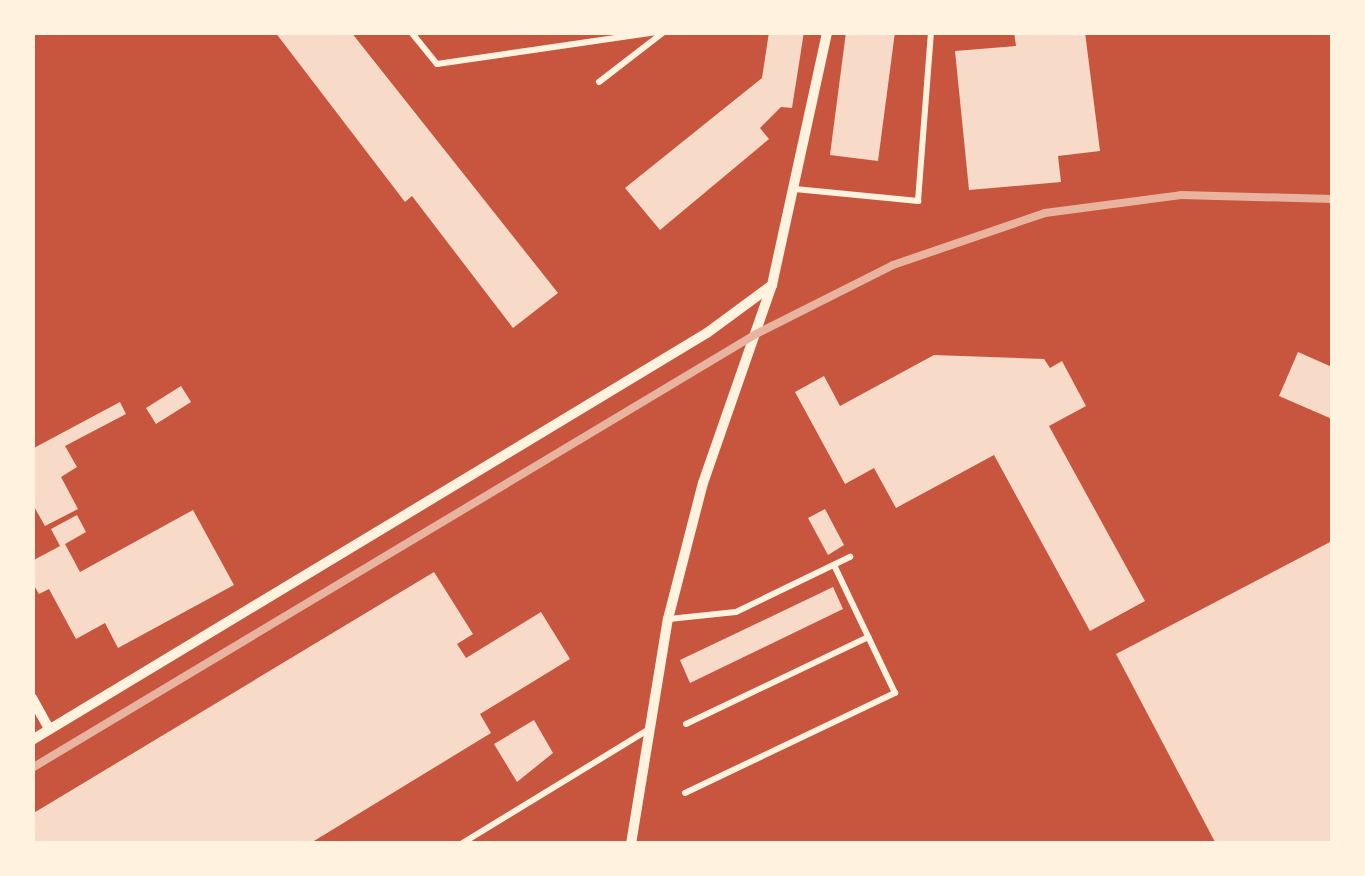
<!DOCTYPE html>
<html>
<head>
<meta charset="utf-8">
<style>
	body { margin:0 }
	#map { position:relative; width:1365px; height:876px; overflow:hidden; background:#c8553d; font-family:"Public Sans",sans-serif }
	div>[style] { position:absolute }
	.building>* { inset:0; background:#f7dbc8 }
	.service>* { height:6px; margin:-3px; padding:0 3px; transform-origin:3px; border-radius:3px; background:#fff3e0 }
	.minor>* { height:10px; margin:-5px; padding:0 5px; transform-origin:5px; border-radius:5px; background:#fff3e0 }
	.rail>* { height:8px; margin:-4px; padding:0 4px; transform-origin:4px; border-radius:4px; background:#e9b49f }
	span { translate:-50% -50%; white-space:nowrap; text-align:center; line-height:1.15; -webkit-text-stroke:8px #fff3e0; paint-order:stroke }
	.frame { position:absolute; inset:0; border:35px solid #fff3e0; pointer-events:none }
</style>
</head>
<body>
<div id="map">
	<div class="building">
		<div style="clip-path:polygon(275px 32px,351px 32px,558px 293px,513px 328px,412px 196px,405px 202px)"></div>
		<div style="clip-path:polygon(769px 32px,804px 32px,792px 108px,781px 107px,760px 128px,769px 139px,660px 230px,625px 188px,762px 78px)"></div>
		<div style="clip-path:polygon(846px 32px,895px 32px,878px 161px,830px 155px)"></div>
		<div style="clip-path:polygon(1014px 32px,1085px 32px,1100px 151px,1058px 156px,1061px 182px,969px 190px,955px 51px,1016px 46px)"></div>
		<div style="clip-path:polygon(1298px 352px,1332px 367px,1332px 419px,1279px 396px)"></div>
		<div style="clip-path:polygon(934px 355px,1044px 359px,1050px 368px,1062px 361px,1086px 406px,1049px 426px,1145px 601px,1090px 631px,994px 455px,896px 508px,874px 468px,845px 484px,795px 392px,824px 376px,840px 406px)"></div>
		<div style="clip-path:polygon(181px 386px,191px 402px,156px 424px,146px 408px)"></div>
		<div style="clip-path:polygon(120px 402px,126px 414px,65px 446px,77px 467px,61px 477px,78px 509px,45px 526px,32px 503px,32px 449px)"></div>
		<div style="clip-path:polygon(825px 509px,844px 545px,828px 555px,808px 518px)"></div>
		<div style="clip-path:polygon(193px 510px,234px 585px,118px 648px,105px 623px,76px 639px,49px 589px,39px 594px,32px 582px,32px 561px,60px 546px,51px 529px,77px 515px,86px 532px,65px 544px,80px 572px)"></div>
		<div style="clip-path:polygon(1332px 541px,1332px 844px,1216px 844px,1116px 654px)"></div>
		<div style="clip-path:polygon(434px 572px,473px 634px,457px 644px,466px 658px,541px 612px,570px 659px,480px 714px,491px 733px,309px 844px,32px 844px,32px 814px)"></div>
		<div style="clip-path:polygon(833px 587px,843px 609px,690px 683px,680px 660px)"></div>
		<div style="clip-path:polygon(534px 720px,553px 753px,517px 782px,494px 744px)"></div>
	</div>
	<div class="service">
		<div style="left:411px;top:32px;width:41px;rotate:50.9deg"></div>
		<div style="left:437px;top:64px;width:222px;rotate:-8.3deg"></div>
		<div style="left:599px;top:82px;width:82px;rotate:-37.6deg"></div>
		<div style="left:795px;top:189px;width:124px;rotate:5.6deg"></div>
		<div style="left:918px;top:201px;width:169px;rotate:-85.6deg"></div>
		<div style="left:669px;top:619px;width:67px;rotate:-6deg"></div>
		<div style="left:736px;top:612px;width:127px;rotate:-25.8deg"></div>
		<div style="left:686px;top:724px;width:202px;rotate:-25.5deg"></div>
		<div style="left:685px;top:793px;width:233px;rotate:-25.5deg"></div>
		<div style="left:895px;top:693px;width:142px;rotate:-115.5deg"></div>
		<div style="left:461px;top:844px;width:219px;rotate:-31.4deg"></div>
	</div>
	<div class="minor">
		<div style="left:32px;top:698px;width:35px;rotate:61deg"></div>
		<div style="left:32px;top:740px;width:788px;rotate:-31.09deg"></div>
		<div style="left:707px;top:333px;width:81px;rotate:-36.4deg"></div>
		<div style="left:631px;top:844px;width:228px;rotate:-80.7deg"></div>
		<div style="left:668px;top:619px;width:140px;rotate:-75.6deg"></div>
		<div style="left:703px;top:483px;width:210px;rotate:-70.8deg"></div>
		<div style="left:772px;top:285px;width:259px;rotate:-77.7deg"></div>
	</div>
	<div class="rail">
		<div style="left:32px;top:768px;width:844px;rotate:-30.94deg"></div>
		<div style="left:756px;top:334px;width:153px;rotate:-26.7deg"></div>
		<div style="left:893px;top:265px;width:161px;rotate:-18.9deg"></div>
		<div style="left:1045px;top:213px;width:137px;rotate:-7.5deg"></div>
		<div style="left:1181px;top:195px;width:151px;rotate:1.5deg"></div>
	</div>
	<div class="frame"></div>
</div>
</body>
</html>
